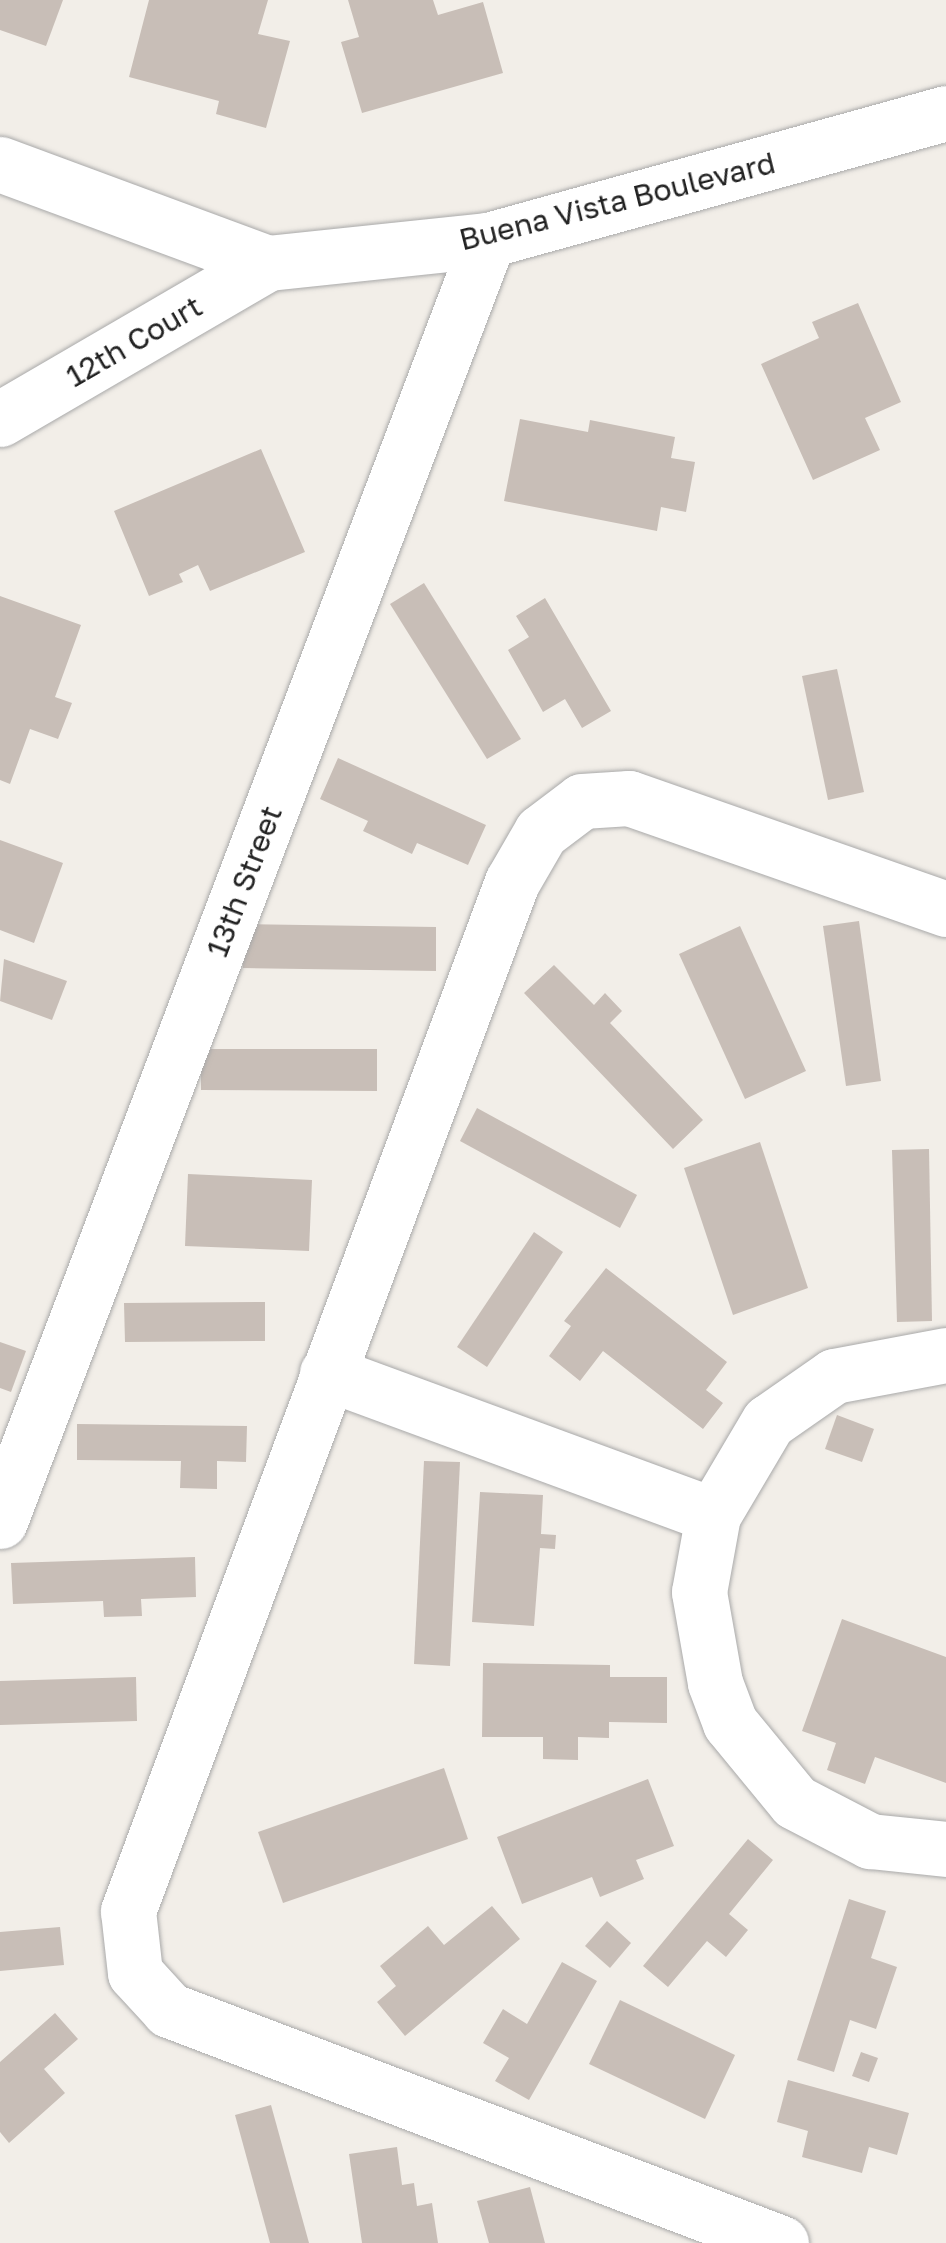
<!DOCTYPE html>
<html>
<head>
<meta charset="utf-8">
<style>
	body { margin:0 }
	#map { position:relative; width:946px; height:2243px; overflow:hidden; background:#f2eee8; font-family:"Golos Text",sans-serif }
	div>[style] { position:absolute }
	.building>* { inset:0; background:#c8beb7 }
	.roads { filter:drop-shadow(0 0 2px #a9a9a9) drop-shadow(0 0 2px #a9a9a9) }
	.street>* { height:55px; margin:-27.5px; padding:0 27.5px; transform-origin:27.5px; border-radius:27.5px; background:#fff }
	span { translate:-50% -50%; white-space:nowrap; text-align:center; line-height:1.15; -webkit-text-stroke:8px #fff; paint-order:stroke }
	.street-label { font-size:30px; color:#222 }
</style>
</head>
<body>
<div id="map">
	<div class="building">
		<div style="clip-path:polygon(0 0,63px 0,46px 46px,0 30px)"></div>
		<div style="clip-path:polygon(149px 0,268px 0,258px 34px,290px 41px,266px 128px,216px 114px,219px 101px,129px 77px)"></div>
		<div style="clip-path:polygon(348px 0,433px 0,438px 15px,483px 2px,503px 73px,362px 113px,341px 42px,359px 37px)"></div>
		<div style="clip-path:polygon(858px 303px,901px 402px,865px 418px,880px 450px,813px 480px,761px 364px,819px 338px,812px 322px)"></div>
		<div style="clip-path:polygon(520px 419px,588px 432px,590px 420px,675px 437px,671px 458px,695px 462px,686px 512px,661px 507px,657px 531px,504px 501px)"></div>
		<div style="clip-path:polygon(261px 449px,305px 552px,210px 591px,198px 565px,179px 574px,183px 582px,149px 596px,114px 511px)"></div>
		<div style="clip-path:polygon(424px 583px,521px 739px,487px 759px,390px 604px)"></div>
		<div style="clip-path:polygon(0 596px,81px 625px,55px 697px,72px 703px,58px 739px,30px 729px,10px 784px,0 780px)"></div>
		<div style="clip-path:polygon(545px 598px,611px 711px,582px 728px,565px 699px,543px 712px,508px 650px,529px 637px,516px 616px)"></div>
		<div style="clip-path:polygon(837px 669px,864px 792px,828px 800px,802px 676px)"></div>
		<div style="clip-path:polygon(338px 758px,486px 825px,468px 865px,417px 843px,412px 854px,363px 831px,368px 821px,320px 799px)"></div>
		<div style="clip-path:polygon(0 840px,63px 863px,34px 943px,0 930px)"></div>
		<div style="clip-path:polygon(859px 921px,881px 1081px,846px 1086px,823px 926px)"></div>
		<div style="clip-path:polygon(244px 924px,436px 927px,436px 971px,243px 968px)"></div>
		<div style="clip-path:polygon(740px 926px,806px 1071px,745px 1099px,679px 954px)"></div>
		<div style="clip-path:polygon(4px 959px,67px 981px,52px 1020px,0 1001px)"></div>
		<div style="clip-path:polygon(554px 965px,594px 1005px,605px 993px,622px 1011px,610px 1023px,703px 1120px,673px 1149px,524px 993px)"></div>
		<div style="clip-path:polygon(201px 1049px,377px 1049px,377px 1091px,201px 1090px)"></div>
		<div style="clip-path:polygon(477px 1108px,637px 1195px,620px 1228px,460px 1141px)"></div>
		<div style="clip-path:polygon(760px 1142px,808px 1288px,733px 1315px,684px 1168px)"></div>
		<div style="clip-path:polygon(929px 1149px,932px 1321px,897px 1322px,892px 1150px)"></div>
		<div style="clip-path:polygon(188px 1174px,312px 1180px,309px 1251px,185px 1246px)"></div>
		<div style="clip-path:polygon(534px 1232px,563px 1252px,487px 1367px,457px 1347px)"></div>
		<div style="clip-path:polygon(606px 1268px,727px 1362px,706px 1390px,723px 1403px,703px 1429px,603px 1351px,580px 1381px,549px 1356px,571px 1326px,564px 1321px)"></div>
		<div style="clip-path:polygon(265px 1302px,265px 1341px,125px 1342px,124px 1303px)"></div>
		<div style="clip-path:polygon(0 1342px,26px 1351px,11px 1392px,0 1388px)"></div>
		<div style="clip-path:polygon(837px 1415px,874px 1429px,862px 1462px,825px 1449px)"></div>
		<div style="clip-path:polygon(77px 1424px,247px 1426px,246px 1462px,217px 1461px,217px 1489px,180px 1488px,181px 1461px,77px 1460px)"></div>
		<div style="clip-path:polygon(424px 1461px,460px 1462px,450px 1666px,414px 1664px)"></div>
		<div style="clip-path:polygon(480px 1492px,543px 1495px,541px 1534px,556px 1535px,555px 1549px,540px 1548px,534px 1626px,472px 1622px)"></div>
		<div style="clip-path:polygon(195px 1557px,196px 1597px,141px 1599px,142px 1616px,104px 1617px,103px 1601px,13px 1604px,11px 1563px)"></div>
		<div style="clip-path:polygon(842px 1619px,946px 1657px,946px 1783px,875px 1757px,865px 1784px,827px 1770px,836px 1743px,802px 1731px)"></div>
		<div style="clip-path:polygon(483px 1663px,610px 1665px,610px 1677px,667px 1677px,667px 1723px,609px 1722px,609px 1738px,578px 1737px,578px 1760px,543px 1759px,543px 1737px,482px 1737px)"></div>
		<div style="clip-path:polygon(136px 1677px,137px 1721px,0 1725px,0 1681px)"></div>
		<div style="clip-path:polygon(444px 1768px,468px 1839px,283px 1903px,258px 1832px)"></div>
		<div style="clip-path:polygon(648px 1779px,674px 1846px,636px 1860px,644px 1879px,600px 1897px,592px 1877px,522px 1904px,497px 1837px)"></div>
		<div style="clip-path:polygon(748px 1839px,773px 1860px,729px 1914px,748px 1930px,726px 1957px,707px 1941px,668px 1987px,643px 1966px)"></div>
		<div style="clip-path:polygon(849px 1899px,886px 1911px,871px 1958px,897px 1967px,876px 2029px,850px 2020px,834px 2072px,797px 2060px)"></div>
		<div style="clip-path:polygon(492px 1906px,520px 1939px,405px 2036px,377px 2002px,396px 1986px,380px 1966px,428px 1926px,444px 1945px)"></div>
		<div style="clip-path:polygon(607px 1921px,631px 1943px,610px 1968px,585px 1946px)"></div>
		<div style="clip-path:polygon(60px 1927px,64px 1965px,0 1971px,0 1932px)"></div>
		<div style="clip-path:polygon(562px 1962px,597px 1981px,529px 2100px,495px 2081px,509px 2058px,483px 2043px,503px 2009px,527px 2024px)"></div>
		<div style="clip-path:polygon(620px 2000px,735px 2055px,705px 2119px,589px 2064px)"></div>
		<div style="clip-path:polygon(55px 2013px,78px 2039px,44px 2069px,65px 2093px,9px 2143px,0 2132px,0 2062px)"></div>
		<div style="clip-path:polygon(861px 2052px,878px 2058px,869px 2082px,852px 2076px)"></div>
		<div style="clip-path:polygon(788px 2080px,909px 2113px,897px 2155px,869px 2147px,862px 2173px,802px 2157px,808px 2131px,777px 2122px)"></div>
		<div style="clip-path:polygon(271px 2105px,309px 2243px,270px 2243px,235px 2115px)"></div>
		<div style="clip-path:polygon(397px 2147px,402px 2185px,414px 2183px,417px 2206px,432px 2203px,438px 2243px,362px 2243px,349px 2154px)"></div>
		<div style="clip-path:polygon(530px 2187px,545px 2243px,489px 2243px,477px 2201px)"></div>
	</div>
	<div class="roads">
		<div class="street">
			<div style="left:0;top:164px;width:286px;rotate:20.3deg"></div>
			<div style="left:268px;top:263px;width:221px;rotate:-6deg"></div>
			<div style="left:488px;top:240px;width:475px;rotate:-15.5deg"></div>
			<div style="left:0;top:419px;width:310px;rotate:-30.2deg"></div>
			<div style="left:946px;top:1355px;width:114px;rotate:169.4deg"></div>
			<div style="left:834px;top:1376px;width:80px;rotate:145.1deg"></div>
			<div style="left:768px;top:1422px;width:108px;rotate:120.6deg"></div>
			<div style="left:713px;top:1515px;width:78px;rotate:100.3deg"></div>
			<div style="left:699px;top:1592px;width:92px;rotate:80deg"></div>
			<div style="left:715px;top:1683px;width:43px;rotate:69.4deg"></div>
			<div style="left:730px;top:1723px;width:102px;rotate:50.6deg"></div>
			<div style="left:795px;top:1802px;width:85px;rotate:27.5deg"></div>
			<div style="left:870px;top:1841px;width:76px;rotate:6deg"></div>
			<div style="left:327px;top:1373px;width:411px;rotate:20.2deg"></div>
			<div style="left:0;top:1521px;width:1371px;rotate:-69.15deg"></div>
			<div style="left:781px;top:2243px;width:655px;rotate:-159.16deg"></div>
			<div style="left:169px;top:2010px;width:50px;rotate:-132.6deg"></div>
			<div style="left:135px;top:1973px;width:62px;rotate:-96.4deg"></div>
			<div style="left:128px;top:1911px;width:1098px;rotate:-69.54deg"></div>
			<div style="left:512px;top:882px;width:58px;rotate:-59.9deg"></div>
			<div style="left:541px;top:832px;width:51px;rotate:-37.1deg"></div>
			<div style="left:582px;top:801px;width:47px;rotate:-3.7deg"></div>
			<div style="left:629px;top:798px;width:336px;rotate:19.3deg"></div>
		</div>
	</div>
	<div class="street-label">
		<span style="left:617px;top:201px;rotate:-14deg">Buena Vista Boulevard</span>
		<span style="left:134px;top:341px;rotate:-30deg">12th Court</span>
		<span style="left:244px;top:881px;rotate:-69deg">13th Street</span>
	</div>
</div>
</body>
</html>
